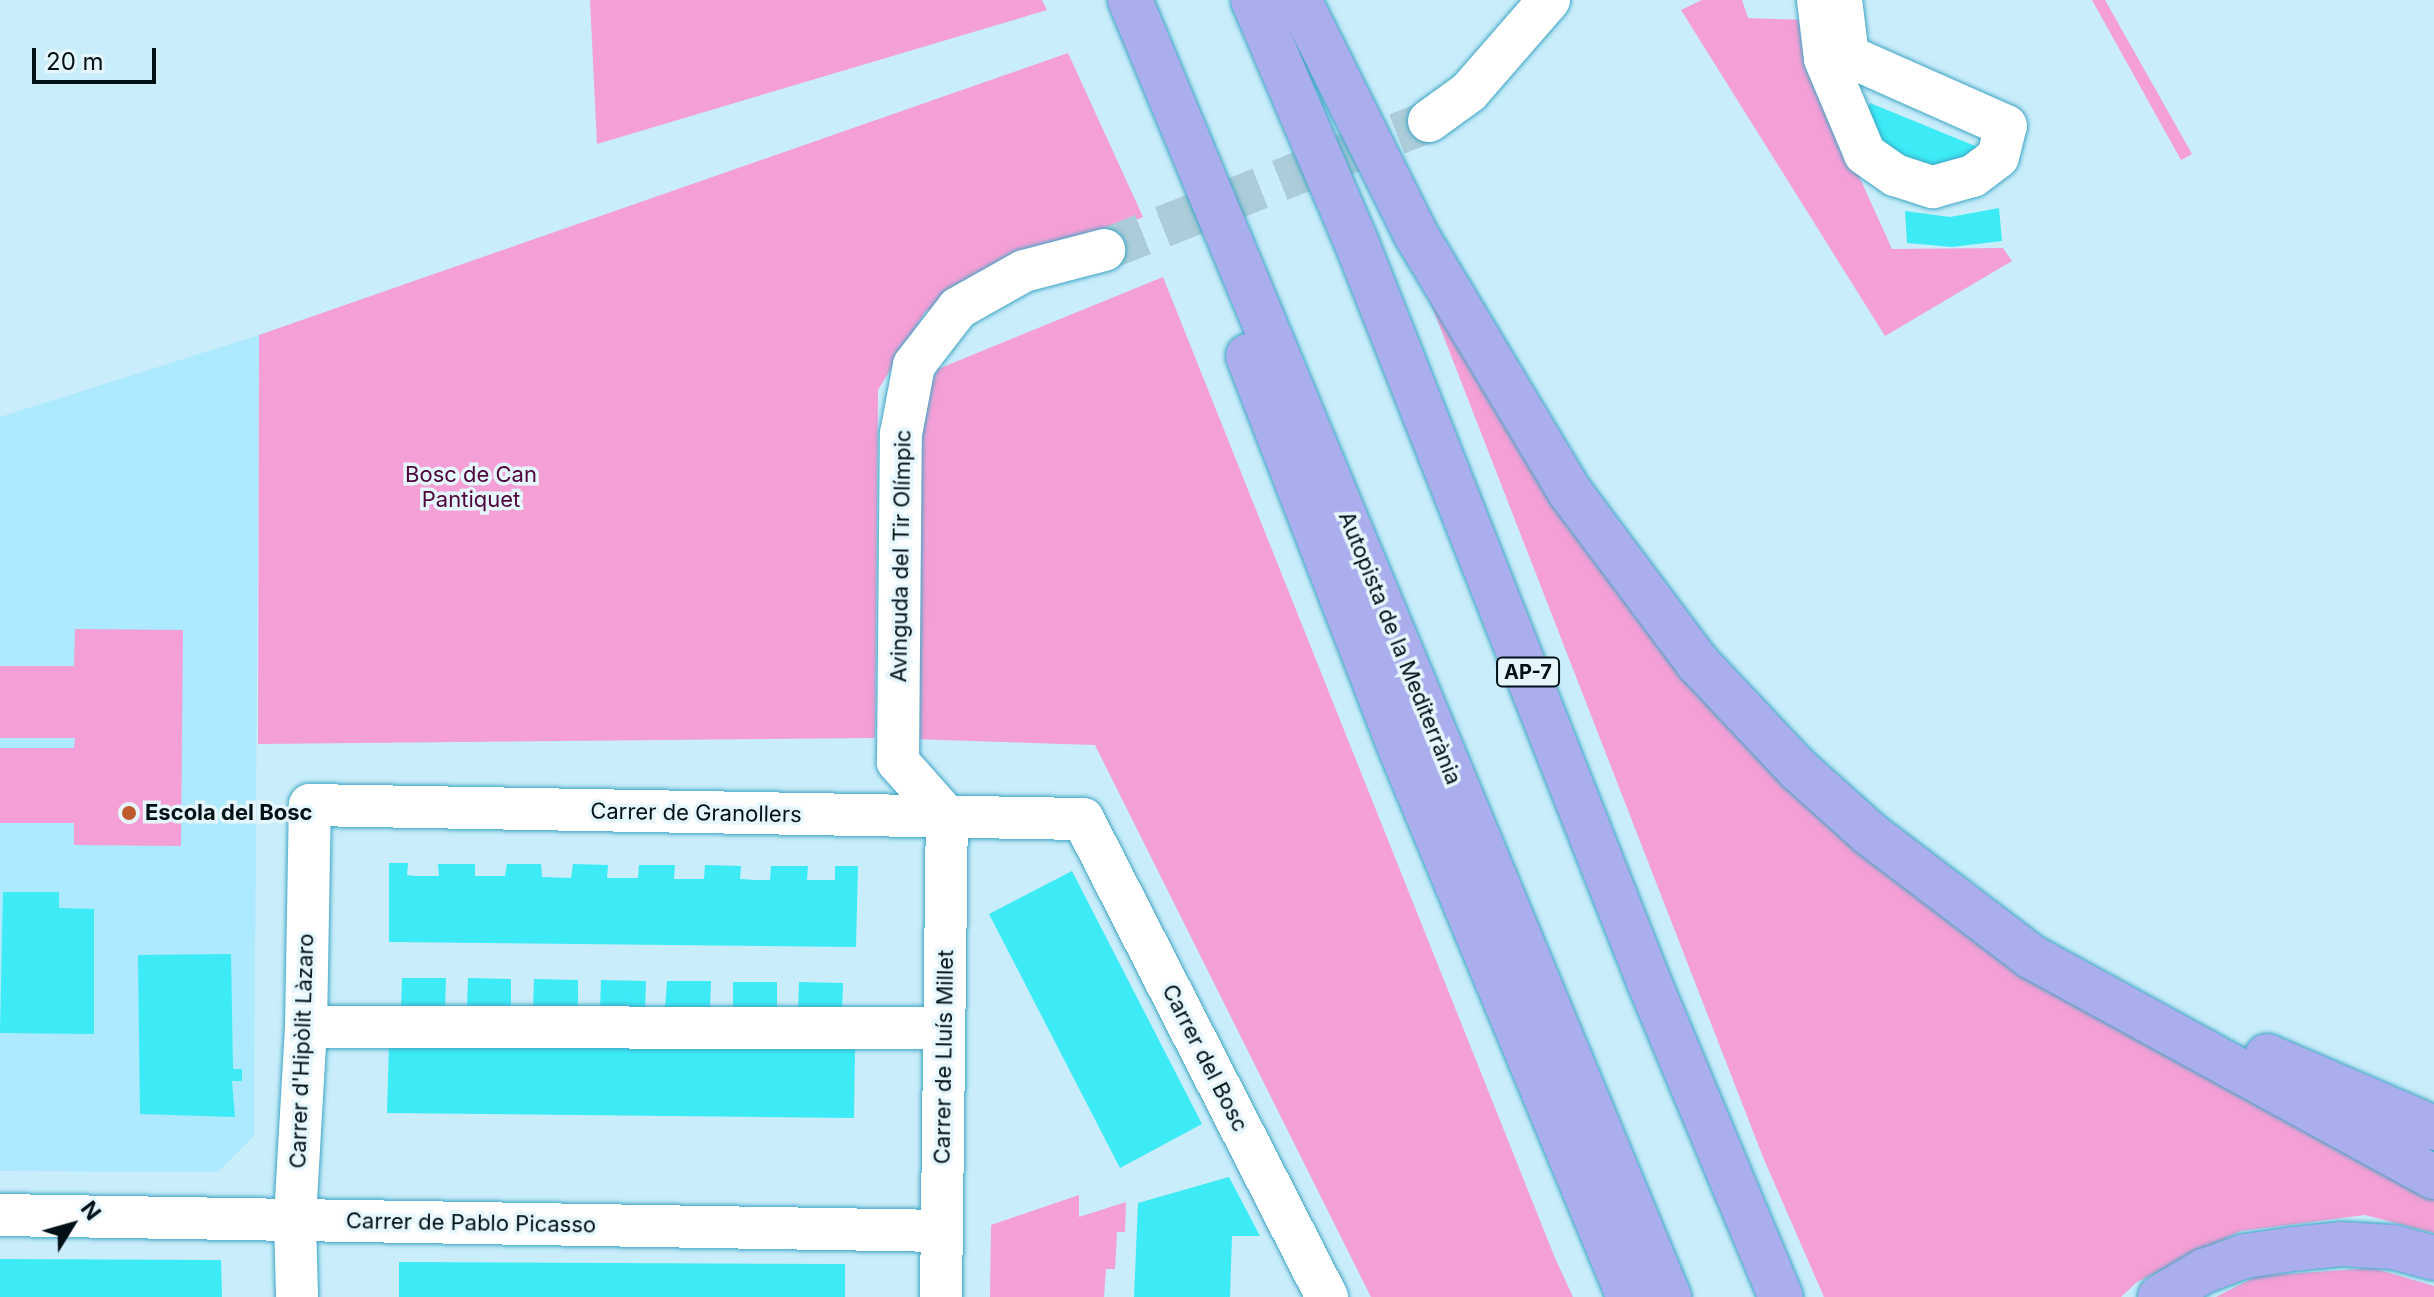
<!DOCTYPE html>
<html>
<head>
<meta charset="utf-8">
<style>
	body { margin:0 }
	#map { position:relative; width:2434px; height:1297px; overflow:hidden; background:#c9edfa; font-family:Inter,sans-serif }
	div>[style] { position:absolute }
	.built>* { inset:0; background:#ade9ff }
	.green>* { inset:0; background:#f49fd5 }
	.building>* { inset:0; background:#3cebf6 }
	.minor-tunnel>* { height:42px; margin-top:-21px; transform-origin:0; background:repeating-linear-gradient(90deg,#abccd8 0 42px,transparent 0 63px) }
	.roads { filter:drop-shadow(0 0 2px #3ea5c4) drop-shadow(0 0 2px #3ea5c4) }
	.minor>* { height:42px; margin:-21px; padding:0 21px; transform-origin:21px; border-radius:21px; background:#fff }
	.highway>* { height:44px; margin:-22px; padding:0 22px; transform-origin:22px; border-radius:22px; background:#aaaeed }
	.dots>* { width:22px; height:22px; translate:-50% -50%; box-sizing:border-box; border:4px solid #e5f7fd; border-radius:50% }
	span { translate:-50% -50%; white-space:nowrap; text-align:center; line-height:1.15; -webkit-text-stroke:7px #e5f7fd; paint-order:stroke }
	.shield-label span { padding:2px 6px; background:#e5f7fd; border:2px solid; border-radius:6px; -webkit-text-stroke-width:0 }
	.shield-label { font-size:20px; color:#001017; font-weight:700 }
	.park-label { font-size:22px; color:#4e033b }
	.street-label { font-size:22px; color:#001017 }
	.poi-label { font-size:22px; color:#001017; font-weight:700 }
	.left { translate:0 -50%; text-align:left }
	.north { position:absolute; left:32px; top:1185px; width:80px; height:80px; -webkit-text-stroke:6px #e5f7fd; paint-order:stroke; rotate:53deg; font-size:22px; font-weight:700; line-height:32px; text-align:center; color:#001017 }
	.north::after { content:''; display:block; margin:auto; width:28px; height:36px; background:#001017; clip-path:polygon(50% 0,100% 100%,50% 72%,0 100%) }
	.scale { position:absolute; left:32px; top:48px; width:124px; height:36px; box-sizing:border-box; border:4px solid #001017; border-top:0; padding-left:10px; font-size:24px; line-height:28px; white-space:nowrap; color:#001017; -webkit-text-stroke:6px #e5f7fd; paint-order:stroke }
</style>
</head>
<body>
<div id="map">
	<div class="built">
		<div style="clip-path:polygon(259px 335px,254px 1136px,218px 1172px,0 1171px,0 417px)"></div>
	</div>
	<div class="green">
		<div style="clip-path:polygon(590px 0,1042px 0,1047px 10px,597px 144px)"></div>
		<div style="clip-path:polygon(1702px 0,1742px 0,1748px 18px,1804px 20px,1813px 75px,1892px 249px,2003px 248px,2012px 261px,1885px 336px,1681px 10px)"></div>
		<div style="clip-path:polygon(2092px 0,2105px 0,2192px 154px,2181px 160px)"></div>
		<div style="clip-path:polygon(1068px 53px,1143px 217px,926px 311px,878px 390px,875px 738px,258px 744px,259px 335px)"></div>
		<div style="clip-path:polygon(1163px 277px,1555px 1258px,1573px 1297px,1371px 1297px,1095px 745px,913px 739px,921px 404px,938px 369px)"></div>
		<div style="clip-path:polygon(1429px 299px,1636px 618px,1793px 792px,1970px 938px,2120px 1027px,2434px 1197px,2434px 1233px,2365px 1215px,2241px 1231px,2137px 1282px,2121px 1297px,1824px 1297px,1763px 1157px)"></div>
		<div style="clip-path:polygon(75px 629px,183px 630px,181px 846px,74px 845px,74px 823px,0 823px,0 748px,74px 748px,75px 738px,0 738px,0 666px,74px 666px)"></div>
		<div style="clip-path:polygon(1079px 1195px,1079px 1217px,1126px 1202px,1125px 1232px,1117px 1232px,1115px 1269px,1106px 1269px,1104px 1297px,990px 1297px,991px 1225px)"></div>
		<div style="clip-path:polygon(2373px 1268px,2434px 1286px,2434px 1297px,2216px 1297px,2257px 1276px)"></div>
	</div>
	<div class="building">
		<div style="clip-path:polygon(1870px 103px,1980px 148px,1954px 165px,1907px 165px,1862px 121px)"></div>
		<div style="clip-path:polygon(1999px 208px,2002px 241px,1952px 247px,1907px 243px,1905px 211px,1950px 217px)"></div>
		<div style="clip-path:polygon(389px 863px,408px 863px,407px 875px,415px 876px,439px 876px,438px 864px,475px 864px,475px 876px,505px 876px,507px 864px,541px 864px,542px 877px,571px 878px,573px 864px,608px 865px,607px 878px,638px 878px,639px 865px,675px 865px,674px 879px,704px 879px,705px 865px,741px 866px,740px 879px,756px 880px,770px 880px,771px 866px,808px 866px,807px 880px,835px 880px,835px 866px,858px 866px,856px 947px,389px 942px)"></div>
		<div style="clip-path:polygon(1072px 871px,1202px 1124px,1120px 1168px,989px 914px)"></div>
		<div style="clip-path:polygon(3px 892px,59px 892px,59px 908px,94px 909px,94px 1034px,0 1033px)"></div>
		<div style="clip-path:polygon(231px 954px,233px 1069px,242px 1069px,242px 1081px,232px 1081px,235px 1117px,140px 1114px,138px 955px)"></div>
		<div style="clip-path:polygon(402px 978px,446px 978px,445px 1009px,401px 1008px)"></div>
		<div style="clip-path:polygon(468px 978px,511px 979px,511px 1009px,467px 1008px)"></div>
		<div style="clip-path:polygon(534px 979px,578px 980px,578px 1010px,533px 1009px)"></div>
		<div style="clip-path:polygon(601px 980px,646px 981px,645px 1010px,600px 1010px)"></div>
		<div style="clip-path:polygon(667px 981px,711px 981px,710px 1011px,665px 1010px)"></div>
		<div style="clip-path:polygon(733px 982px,777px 982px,777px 1012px,733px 1011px)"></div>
		<div style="clip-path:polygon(799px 982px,843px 983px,842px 1012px,798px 1012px)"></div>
		<div style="clip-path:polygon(389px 1044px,855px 1047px,854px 1118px,387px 1113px)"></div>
		<div style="clip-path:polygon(1229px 1177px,1260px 1236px,1232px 1236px,1230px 1297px,1134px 1297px,1138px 1203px)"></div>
		<div style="clip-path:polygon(0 1259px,221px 1260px,222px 1297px,0 1297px)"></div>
		<div style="clip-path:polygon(399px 1262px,845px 1264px,845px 1297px,399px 1297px)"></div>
	</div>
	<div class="minor-tunnel">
		<div style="left:1104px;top:250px;width:350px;rotate:-21.6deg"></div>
	</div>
	<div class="roads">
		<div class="minor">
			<div style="left:1818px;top:0;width:59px;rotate:83.2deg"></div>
			<div style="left:1825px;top:59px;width:103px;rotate:67.2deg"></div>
			<div style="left:1865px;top:154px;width:37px;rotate:35deg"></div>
			<div style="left:1895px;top:175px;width:40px;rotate:18deg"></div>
			<div style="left:1933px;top:187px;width:41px;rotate:-15.4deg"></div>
			<div style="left:1973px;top:176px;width:31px;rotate:-37deg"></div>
			<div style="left:1998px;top:157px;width:32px;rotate:-76deg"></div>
			<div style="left:2006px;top:126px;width:173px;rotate:-156.1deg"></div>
			<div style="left:1848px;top:56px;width:56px;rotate:-97.1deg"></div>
			<div style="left:1429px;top:121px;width:49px;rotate:-35.9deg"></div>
			<div style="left:1469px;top:92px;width:122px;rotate:-49deg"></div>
			<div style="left:306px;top:1027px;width:638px;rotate:0.09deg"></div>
			<div style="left:0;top:1215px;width:942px;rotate:0.97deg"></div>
			<div style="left:297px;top:1297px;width:79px;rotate:-91.5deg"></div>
			<div style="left:295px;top:1218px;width:191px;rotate:-86.7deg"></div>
			<div style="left:306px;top:1027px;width:222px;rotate:-89deg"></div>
			<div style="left:310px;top:805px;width:773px;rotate:1.04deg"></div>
			<div style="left:1083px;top:819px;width:537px;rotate:62.96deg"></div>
			<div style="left:941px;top:1297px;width:480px;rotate:-89.3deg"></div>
			<div style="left:947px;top:817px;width:74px;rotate:-131.7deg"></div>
			<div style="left:898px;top:762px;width:328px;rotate:-89.5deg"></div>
			<div style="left:901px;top:434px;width:70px;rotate:-79.3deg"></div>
			<div style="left:914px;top:365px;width:72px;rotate:-52.3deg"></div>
			<div style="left:958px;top:308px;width:76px;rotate:-29.3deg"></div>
			<div style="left:1024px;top:271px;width:83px;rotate:-14.7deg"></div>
		</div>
		<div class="highway">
			<div style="left:1130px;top:0;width:1405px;rotate:67.43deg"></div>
			<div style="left:1253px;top:0;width:265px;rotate:66.9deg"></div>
			<div style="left:1357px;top:244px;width:794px;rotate:68.41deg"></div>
			<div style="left:1649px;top:982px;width:342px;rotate:67.3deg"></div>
			<div style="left:1299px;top:0;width:260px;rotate:63.5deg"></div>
			<div style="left:1415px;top:233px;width:302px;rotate:59.1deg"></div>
			<div style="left:1570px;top:492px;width:214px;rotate:53.2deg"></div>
			<div style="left:1698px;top:663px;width:146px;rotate:46.7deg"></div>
			<div style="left:1798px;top:769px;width:96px;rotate:42deg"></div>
			<div style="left:1869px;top:833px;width:205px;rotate:37.3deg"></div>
			<div style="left:2032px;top:957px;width:458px;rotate:28.7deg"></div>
			<div style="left:1248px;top:356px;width:415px;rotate:68.8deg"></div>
			<div style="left:1398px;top:743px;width:600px;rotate:67.37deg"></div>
			<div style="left:2267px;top:1056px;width:182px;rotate:23.3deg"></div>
			<div style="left:2160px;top:1297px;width:51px;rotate:-30.6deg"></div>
			<div style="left:2204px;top:1271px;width:44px;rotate:-20.1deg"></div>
			<div style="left:2245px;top:1256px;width:49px;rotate:-8.3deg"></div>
			<div style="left:2293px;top:1249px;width:48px;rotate:-5.9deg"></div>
			<div style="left:2341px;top:1244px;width:52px;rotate:3.3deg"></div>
			<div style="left:2393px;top:1247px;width:42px;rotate:15deg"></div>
		</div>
	</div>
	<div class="dots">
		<div style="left:129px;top:813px;background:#bf592e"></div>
	</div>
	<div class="shield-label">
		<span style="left:1528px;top:672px">AP-7</span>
	</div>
	<div class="park-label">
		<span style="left:471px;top:487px">Bosc de Can<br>Pantiquet</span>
	</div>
	<div class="street-label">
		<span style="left:901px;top:556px;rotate:-89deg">Avinguda del Tir Olímpic</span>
		<span style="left:1400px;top:648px;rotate:68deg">Autopista de la Mediterrània</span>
		<span style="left:696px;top:813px;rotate:1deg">Carrer de Granollers</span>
		<span style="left:302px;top:1051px;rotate:-88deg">Carrer d'Hipòlit Làzaro</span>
		<span style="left:944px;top:1057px;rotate:-89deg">Carrer de Lluís Millet</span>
		<span style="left:1205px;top:1058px;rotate:63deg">Carrer del Bosc</span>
		<span style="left:471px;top:1223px;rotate:1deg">Carrer de Pablo Picasso</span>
	</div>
	<div class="poi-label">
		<span class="left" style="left:145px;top:813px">Escola del Bosc</span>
	</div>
	<div class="north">N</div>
	<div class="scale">20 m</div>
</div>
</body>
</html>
